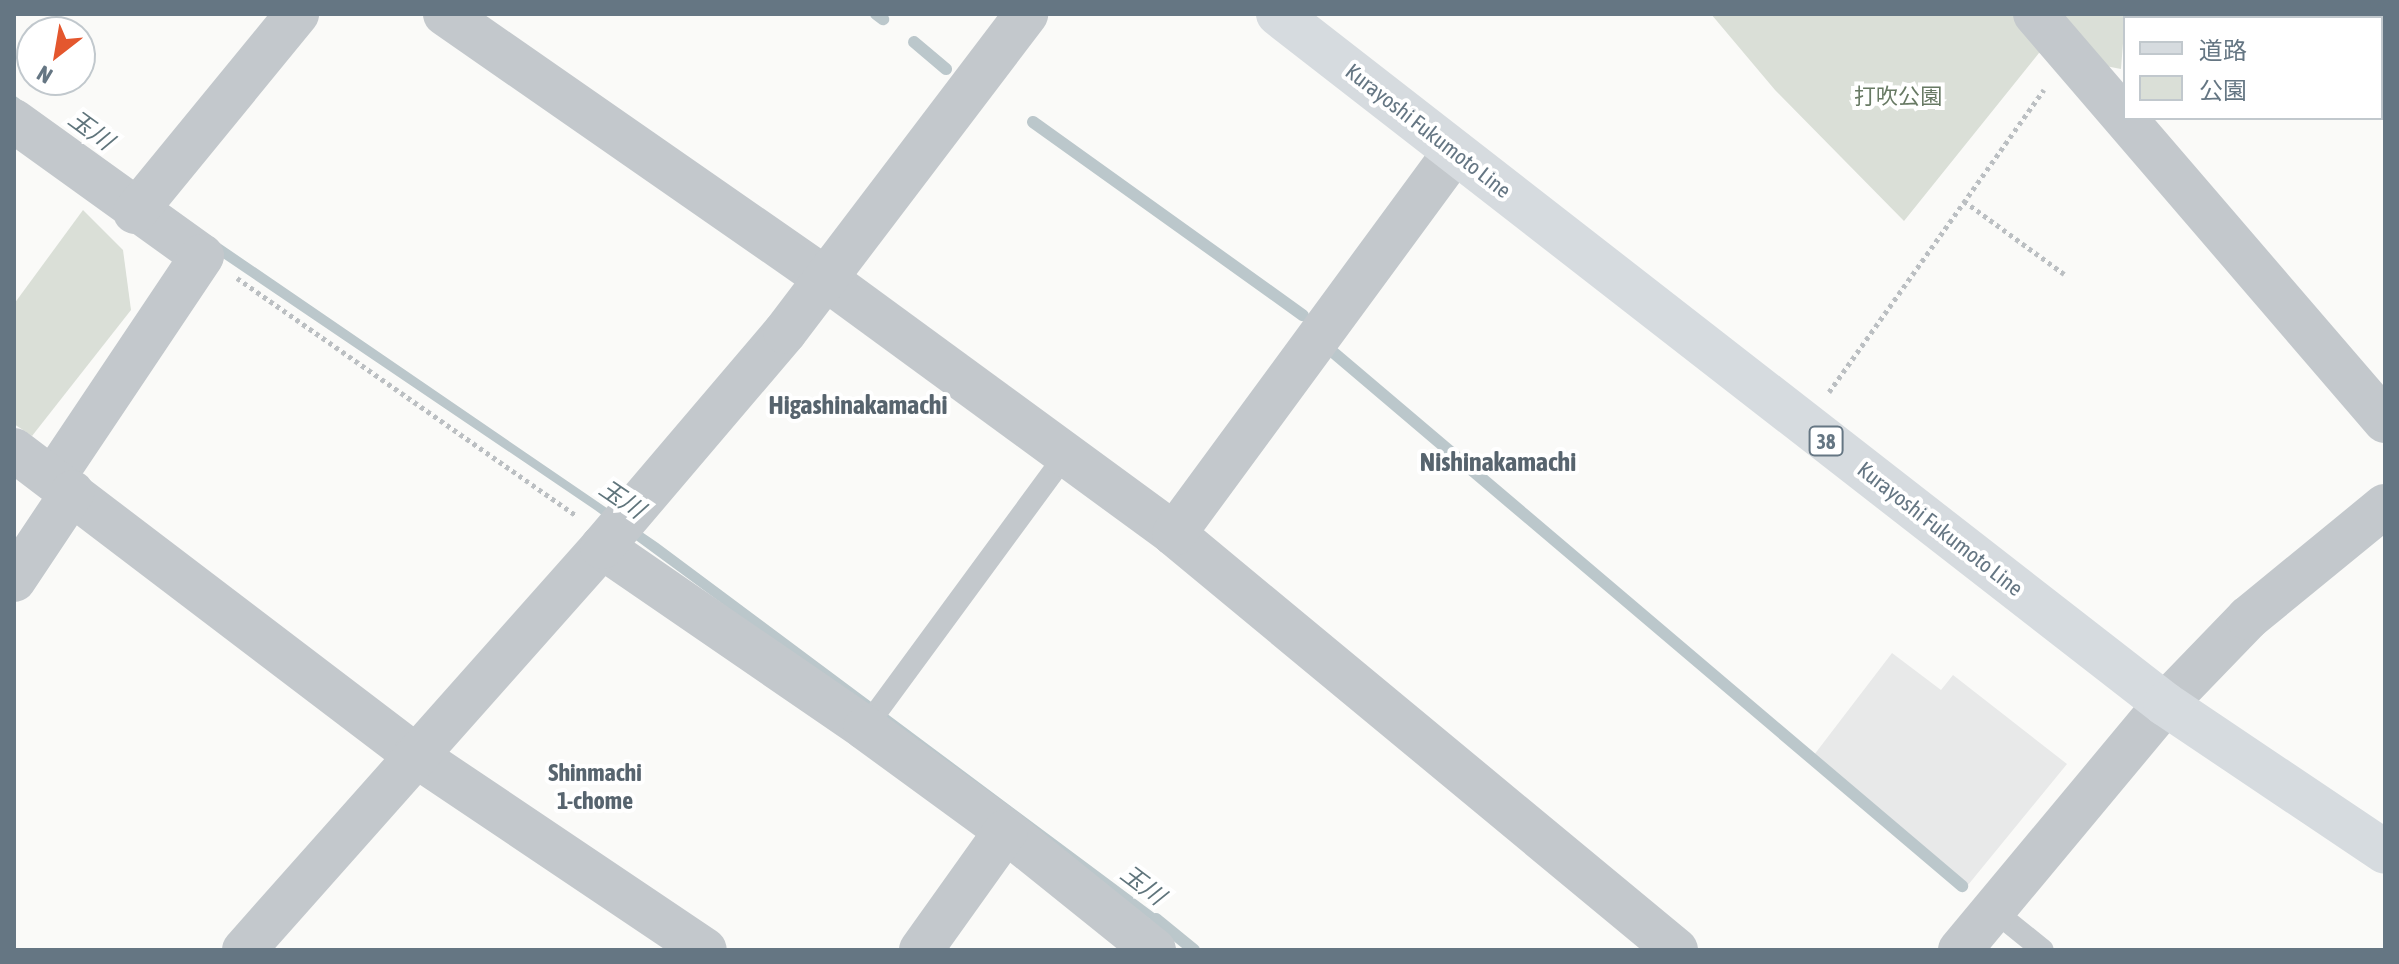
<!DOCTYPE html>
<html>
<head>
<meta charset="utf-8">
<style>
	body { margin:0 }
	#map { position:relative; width:2399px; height:964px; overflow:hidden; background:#fafaf8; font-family:"Asap Condensed","Noto Sans JP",sans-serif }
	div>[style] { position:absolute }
	.built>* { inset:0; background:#e8e9e9 }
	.green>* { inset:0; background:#dadfd7 }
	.water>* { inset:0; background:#bbc7cb }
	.stream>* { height:12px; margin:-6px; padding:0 6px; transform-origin:6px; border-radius:6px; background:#bbc7cb }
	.path>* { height:5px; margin-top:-2.5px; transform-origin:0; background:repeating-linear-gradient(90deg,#bbbfc2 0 4px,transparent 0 8px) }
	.service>* { height:22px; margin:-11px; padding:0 11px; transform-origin:11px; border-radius:11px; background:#c3c8cc }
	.minor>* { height:44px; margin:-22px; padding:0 22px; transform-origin:22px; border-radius:22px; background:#c3c8cc }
	.tertiary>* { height:44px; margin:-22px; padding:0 22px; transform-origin:22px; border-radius:22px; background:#c3c8cc }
	.primary>* { height:44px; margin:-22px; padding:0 22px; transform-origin:22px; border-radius:22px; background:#d6dbdf }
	span { translate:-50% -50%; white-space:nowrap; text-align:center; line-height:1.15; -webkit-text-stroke:8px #fff; paint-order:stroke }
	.shield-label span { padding:2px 6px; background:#fff; border:2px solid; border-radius:6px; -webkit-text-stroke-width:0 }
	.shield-label { font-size:20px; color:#657683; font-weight:700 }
	.park-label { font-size:22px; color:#687a64 }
	.street-label { font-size:22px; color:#657683 }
	.water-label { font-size:24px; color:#60757c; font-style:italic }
	.neighbourhood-label { font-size:24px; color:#57646e; font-weight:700 }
	.quarter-label { font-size:26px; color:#57646e; font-weight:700 }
	.frame { position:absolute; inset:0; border:16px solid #657683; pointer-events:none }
	.legend { position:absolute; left:2123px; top:16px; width:260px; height:104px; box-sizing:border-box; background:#fff; border:2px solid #c1c8cd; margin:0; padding:10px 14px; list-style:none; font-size:24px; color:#657683 }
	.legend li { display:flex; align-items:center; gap:16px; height:40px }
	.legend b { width:40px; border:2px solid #c1c8cd }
	.north { position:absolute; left:16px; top:16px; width:80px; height:80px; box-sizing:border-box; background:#fff; border:2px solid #c1c8cd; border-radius:50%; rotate:211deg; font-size:22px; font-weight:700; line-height:32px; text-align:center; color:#657683 }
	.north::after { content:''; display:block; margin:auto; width:28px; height:36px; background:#e4572e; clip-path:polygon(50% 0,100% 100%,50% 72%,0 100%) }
</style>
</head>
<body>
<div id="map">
	<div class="built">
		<div style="clip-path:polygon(1892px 653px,1941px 690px,1953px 675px,2067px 764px,1968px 885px,1814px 755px)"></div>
	</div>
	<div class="green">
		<div style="clip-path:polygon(1711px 14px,2166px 14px,2125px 18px,2121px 69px,2039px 53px,1904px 221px,1775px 90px)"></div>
		<div style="clip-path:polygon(83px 210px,123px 250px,131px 310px,32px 436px,14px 424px,14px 304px)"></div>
	</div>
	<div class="water">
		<div style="clip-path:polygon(14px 95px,180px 216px,658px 543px,1169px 924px,1166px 931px,595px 510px,205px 246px,14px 104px)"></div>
	</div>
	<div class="stream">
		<div style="left:876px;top:14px;width:9px;rotate:36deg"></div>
		<div style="left:914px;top:42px;width:42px;rotate:40.2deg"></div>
		<div style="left:1033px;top:122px;width:332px;rotate:35.6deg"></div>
		<div style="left:1334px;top:353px;width:824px;rotate:40.32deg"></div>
		<div style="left:1156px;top:919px;width:49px;rotate:39.2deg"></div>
	</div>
	<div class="path">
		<div style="left:2381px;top:62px;width:4px;rotate:27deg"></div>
		<div style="left:1964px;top:201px;width:124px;rotate:36.1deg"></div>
		<div style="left:237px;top:278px;width:414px;rotate:35deg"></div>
		<div style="left:1829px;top:392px;width:371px;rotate:-54.6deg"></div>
	</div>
	<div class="service">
		<div style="left:865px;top:728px;width:340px;rotate:-53.7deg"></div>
		<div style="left:1992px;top:909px;width:65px;rotate:38.8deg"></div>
	</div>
	<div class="minor">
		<div style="left:445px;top:14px;width:464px;rotate:34.8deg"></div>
		<div style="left:826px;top:279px;width:431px;rotate:36.2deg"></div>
		<div style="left:1174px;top:534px;width:652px;rotate:39.65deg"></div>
		<div style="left:2035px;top:14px;width:537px;rotate:49.31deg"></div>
		<div style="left:14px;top:121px;width:231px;rotate:35.7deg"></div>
		<div style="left:202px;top:256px;width:266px;rotate:123.8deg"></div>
		<div style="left:135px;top:212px;width:256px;rotate:-50.7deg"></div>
		<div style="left:14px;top:450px;width:504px;rotate:37.26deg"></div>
		<div style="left:415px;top:755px;width:349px;rotate:33.9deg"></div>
		<div style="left:1174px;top:534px;width:474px;rotate:-53.7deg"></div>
		<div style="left:602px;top:547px;width:319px;rotate:34.5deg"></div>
		<div style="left:865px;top:728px;width:175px;rotate:36.1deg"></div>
		<div style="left:1006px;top:831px;width:190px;rotate:38.8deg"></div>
		<div style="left:14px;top:580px;width:105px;rotate:-56.3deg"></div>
		<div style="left:2165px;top:704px;width:120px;rotate:-46deg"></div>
		<div style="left:2248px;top:618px;width:177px;rotate:-39.3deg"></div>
		<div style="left:921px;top:950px;width:146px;rotate:-54.5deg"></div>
	</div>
	<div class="tertiary">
		<div style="left:244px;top:950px;width:539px;rotate:-48.38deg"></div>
		<div style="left:602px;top:547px;width:282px;rotate:-49.6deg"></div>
		<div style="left:785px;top:332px;width:399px;rotate:-52.8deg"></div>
		<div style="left:1960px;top:950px;width:320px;rotate:-50.2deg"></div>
	</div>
	<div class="primary">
		<div style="left:1278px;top:14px;width:1124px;rotate:37.88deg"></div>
		<div style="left:2165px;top:704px;width:265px;rotate:33.9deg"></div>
	</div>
	<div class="shield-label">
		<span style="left:1826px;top:441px">38</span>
	</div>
	<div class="park-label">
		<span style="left:1898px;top:97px">打吹公園</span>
	</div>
	<div class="street-label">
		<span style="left:1428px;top:131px;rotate:38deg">Kurayoshi Fukumoto Line</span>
		<span style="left:1940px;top:529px;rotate:38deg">Kurayoshi Fukumoto Line</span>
	</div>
	<div class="water-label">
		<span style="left:91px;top:130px;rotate:36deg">玉川</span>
		<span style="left:622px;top:499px;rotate:34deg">玉川</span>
		<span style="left:1143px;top:885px;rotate:37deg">玉川</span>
	</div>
	<div class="neighbourhood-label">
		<span style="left:595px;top:787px">Shinmachi<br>1-chome</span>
	</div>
	<div class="quarter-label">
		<span style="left:858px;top:406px">Higashinakamachi</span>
		<span style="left:1498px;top:463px">Nishinakamachi</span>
	</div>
	<div class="frame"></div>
	<ul class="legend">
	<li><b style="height:10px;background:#d6dbdf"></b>道路</li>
	<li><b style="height:22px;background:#dadfd7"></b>公園</li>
	</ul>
	<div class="north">N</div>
</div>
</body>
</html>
